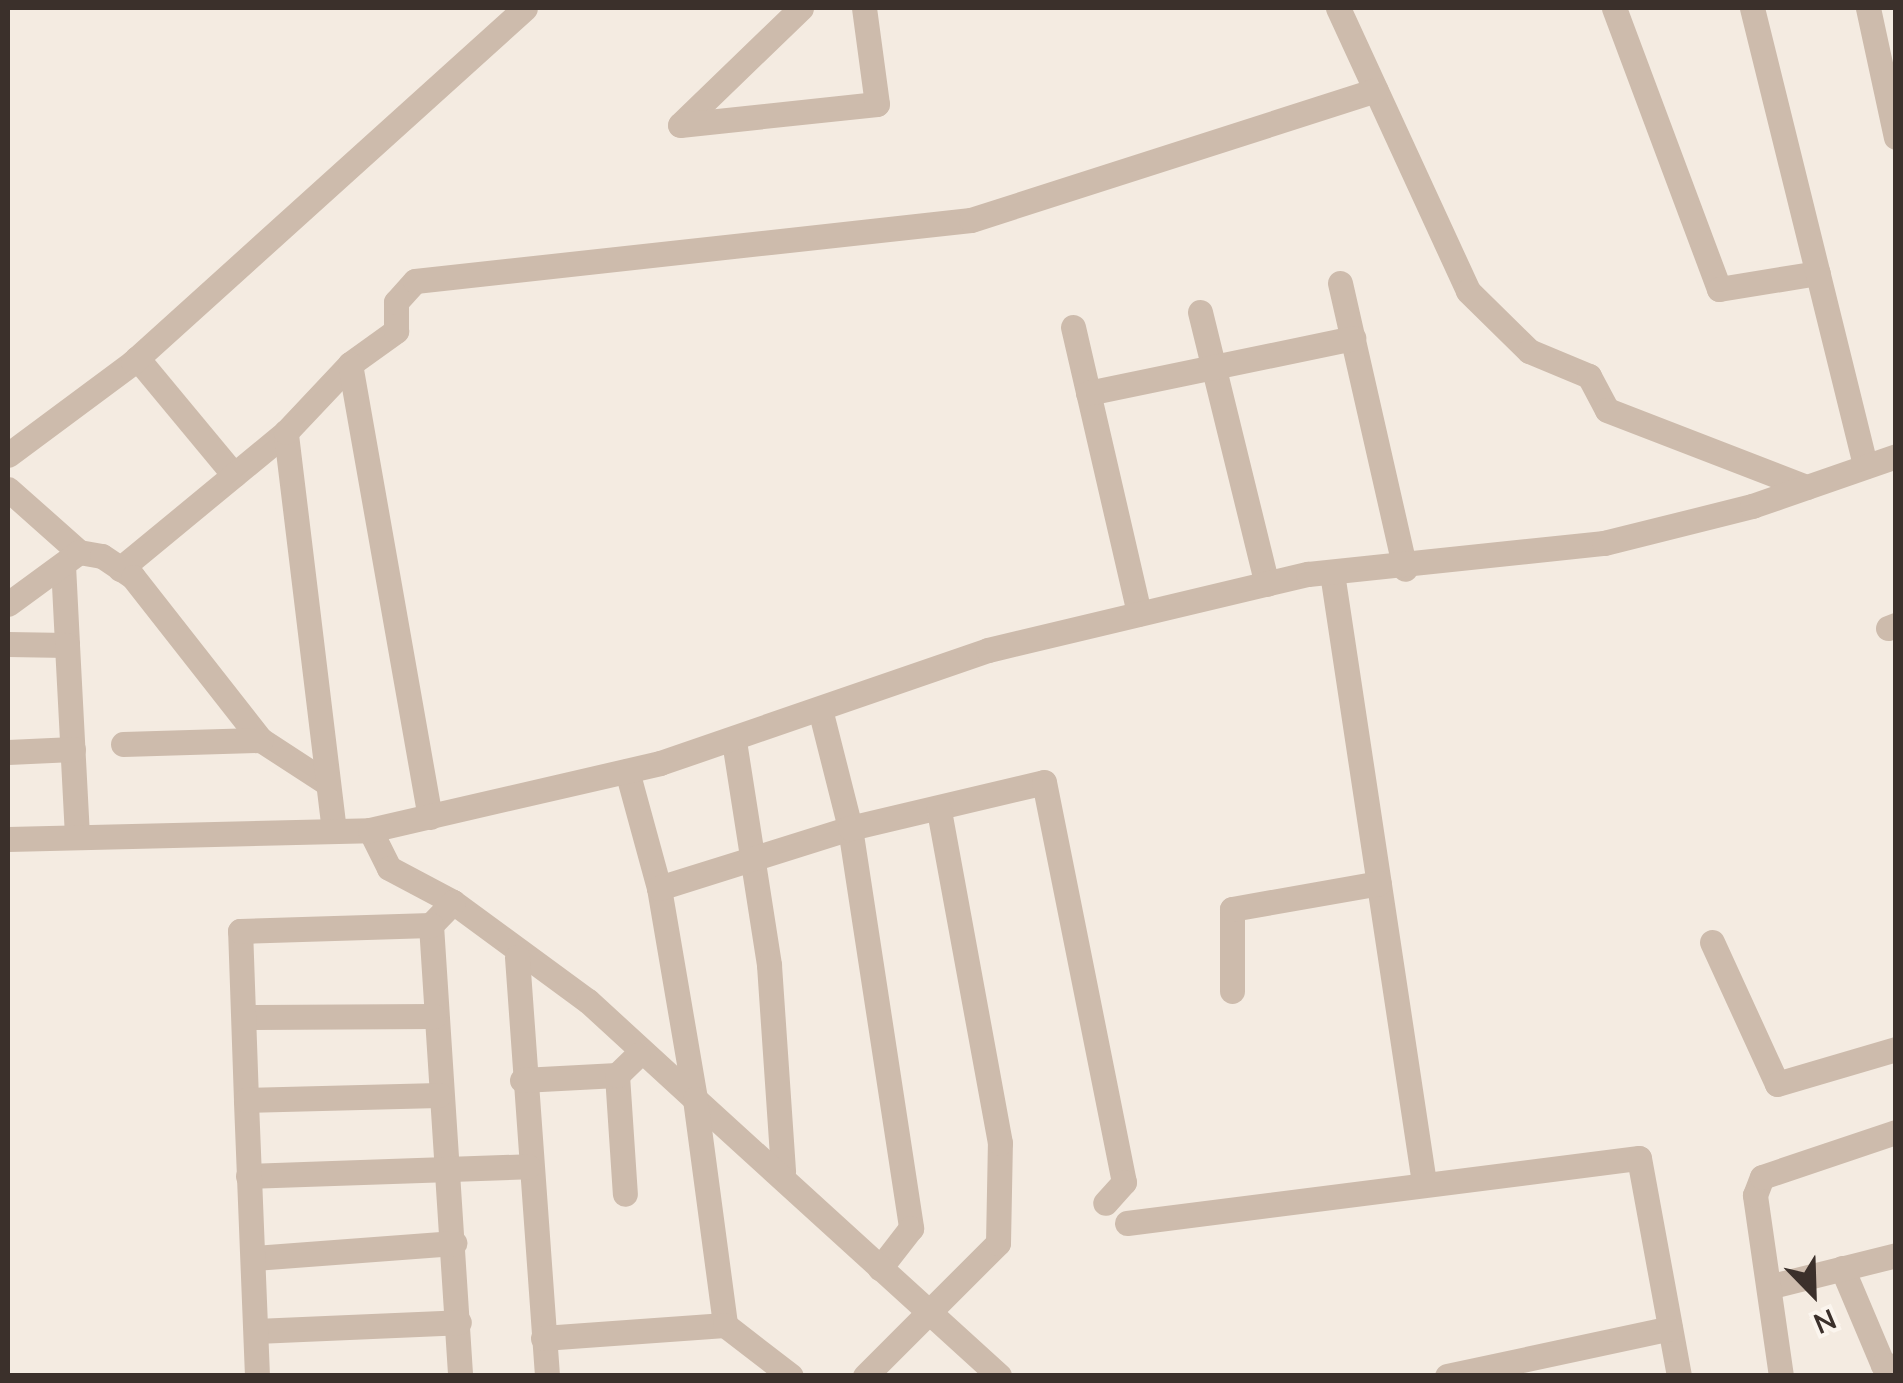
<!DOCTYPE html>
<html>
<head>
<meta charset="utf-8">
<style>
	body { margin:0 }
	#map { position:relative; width:1903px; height:1383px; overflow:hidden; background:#f4ebe1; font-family:"Nunito Sans",sans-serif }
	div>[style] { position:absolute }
	.minor>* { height:25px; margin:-12.5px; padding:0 12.5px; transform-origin:12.5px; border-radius:12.5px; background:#cdbbac }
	span { translate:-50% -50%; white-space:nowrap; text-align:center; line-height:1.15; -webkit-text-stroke:8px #fbf5ee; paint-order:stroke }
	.frame { position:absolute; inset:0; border:10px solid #3b302b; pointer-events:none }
	.north { position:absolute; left:1763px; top:1243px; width:100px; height:100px; -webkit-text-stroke:8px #fbf5ee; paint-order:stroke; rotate:157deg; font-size:28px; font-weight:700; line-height:40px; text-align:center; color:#3b302b }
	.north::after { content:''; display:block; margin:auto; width:35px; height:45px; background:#3b302b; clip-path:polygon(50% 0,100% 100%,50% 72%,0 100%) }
</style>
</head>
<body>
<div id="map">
	<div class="minor">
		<div style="left:801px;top:8px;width:168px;rotate:136deg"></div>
		<div style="left:680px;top:125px;width:198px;rotate:-6.1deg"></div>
		<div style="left:877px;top:104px;width:97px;rotate:-97.7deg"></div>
		<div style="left:1338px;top:8px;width:311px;rotate:65.3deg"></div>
		<div style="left:1468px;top:291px;width:86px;rotate:44.5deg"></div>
		<div style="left:1529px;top:351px;width:65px;rotate:22.6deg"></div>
		<div style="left:1589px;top:376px;width:38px;rotate:62deg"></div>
		<div style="left:1607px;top:410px;width:214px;rotate:21.1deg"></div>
		<div style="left:1614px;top:8px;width:300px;rotate:69.5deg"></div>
		<div style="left:1719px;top:289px;width:100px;rotate:-9.2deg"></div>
		<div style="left:1752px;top:8px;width:472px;rotate:76.1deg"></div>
		<div style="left:1868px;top:8px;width:132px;rotate:77.8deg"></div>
		<div style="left:1340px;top:283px;width:293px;rotate:77.2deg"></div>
		<div style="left:1200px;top:312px;width:280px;rotate:76.2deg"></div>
		<div style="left:1073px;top:327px;width:294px;rotate:77deg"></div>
		<div style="left:137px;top:358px;width:152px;rotate:50.3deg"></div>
		<div style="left:350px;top:364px;width:57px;rotate:-35.7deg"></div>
		<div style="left:396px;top:331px;width:29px;rotate:-90deg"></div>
		<div style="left:396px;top:302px;width:28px;rotate:-48deg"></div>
		<div style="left:415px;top:281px;width:559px;rotate:-6.26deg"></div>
		<div style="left:971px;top:220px;width:425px;rotate:-17.8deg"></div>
		<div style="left:1088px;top:393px;width:271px;rotate:-11.7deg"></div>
		<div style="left:8px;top:455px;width:156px;rotate:-36.6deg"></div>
		<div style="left:133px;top:362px;width:528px;rotate:-42.08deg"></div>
		<div style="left:8px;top:489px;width:95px;rotate:41.6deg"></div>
		<div style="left:63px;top:565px;width:80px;rotate:87.1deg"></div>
		<div style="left:120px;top:569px;width:215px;rotate:-39.5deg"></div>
		<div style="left:1332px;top:573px;width:617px;rotate:81.42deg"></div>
		<div style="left:8px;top:604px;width:88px;rotate:-36.2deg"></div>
		<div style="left:79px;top:552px;width:23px;rotate:10deg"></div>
		<div style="left:102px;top:556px;width:37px;rotate:34deg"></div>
		<div style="left:133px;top:577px;width:207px;rotate:51.9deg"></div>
		<div style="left:261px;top:740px;width:79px;rotate:33.1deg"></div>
		<div style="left:1888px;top:628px;width:9px;rotate:-21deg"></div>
		<div style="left:8px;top:644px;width:59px;rotate:1deg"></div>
		<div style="left:67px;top:645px;width:192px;rotate:87deg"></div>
		<div style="left:821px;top:713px;width:119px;rotate:75.8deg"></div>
		<div style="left:850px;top:828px;width:405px;rotate:81.3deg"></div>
		<div style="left:911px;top:1228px;width:51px;rotate:127.8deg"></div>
		<div style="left:734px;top:741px;width:227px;rotate:81.1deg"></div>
		<div style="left:769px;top:965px;width:207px;rotate:86.1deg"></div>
		<div style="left:123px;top:744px;width:138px;rotate:-1.7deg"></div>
		<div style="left:8px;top:752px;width:65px;rotate:-2.6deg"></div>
		<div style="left:627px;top:771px;width:121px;rotate:74.7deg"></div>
		<div style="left:659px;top:888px;width:214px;rotate:80.3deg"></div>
		<div style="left:695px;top:1099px;width:411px;rotate:42.3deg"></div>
		<div style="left:370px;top:830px;width:42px;rotate:63.4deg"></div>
		<div style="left:389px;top:868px;width:72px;rotate:28deg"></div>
		<div style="left:453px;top:902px;width:167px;rotate:36.3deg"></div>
		<div style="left:588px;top:1001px;width:145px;rotate:42.5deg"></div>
		<div style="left:695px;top:1099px;width:228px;rotate:82.4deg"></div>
		<div style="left:334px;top:831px;width:402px;rotate:-96.9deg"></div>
		<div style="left:286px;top:432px;width:93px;rotate:-46.7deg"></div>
		<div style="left:350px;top:364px;width:460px;rotate:80deg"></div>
		<div style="left:8px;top:839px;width:362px;rotate:-1.4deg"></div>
		<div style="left:370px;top:830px;width:298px;rotate:-13deg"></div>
		<div style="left:660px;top:763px;width:347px;rotate:-19deg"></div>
		<div style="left:988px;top:650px;width:329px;rotate:-13.4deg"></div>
		<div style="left:1308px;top:574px;width:298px;rotate:-6deg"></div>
		<div style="left:1604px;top:543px;width:153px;rotate:-14deg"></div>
		<div style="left:1752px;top:506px;width:152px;rotate:-19.1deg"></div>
		<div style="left:659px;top:888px;width:200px;rotate:-17.4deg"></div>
		<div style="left:850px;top:828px;width:199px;rotate:-13.3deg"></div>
		<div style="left:1044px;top:782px;width:408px;rotate:78.7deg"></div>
		<div style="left:1124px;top:1182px;width:28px;rotate:132deg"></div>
		<div style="left:453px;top:902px;width:32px;rotate:134deg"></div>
		<div style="left:431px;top:925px;width:452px;rotate:86.3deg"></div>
		<div style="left:1712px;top:942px;width:156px;rotate:65.4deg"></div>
		<div style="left:1777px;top:1084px;width:124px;rotate:-16.4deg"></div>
		<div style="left:517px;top:957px;width:420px;rotate:85.9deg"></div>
		<div style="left:1232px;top:991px;width:82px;rotate:-90deg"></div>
		<div style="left:1232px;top:909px;width:149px;rotate:-10deg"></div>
		<div style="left:245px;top:1017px;width:189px;rotate:-0.3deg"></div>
		<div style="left:617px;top:1075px;width:119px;rotate:86.2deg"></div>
		<div style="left:522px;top:1080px;width:95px;rotate:-3deg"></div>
		<div style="left:617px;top:1075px;width:29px;rotate:-44deg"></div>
		<div style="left:246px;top:1100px;width:169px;rotate:-92deg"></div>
		<div style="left:240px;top:931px;width:191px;rotate:-1.8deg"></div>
		<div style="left:248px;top:1176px;width:280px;rotate:-2deg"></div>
		<div style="left:1127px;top:1223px;width:516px;rotate:-7.24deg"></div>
		<div style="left:1639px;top:1158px;width:222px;rotate:79.6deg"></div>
		<div style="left:254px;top:1258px;width:201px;rotate:-4.3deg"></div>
		<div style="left:1842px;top:1268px;width:105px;rotate:67.1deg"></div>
		<div style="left:1883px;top:1365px;width:13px;rotate:4deg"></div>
		<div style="left:1772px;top:1286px;width:128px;rotate:-14deg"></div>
		<div style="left:256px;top:1331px;width:203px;rotate:-2.5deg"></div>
		<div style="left:543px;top:1338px;width:182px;rotate:-4.1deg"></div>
		<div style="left:725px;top:1325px;width:83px;rotate:37.7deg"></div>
		<div style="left:257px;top:1376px;width:276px;rotate:-92.3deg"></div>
		<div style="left:246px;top:1100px;width:193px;rotate:-1.5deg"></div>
		<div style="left:865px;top:1376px;width:188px;rotate:-45deg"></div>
		<div style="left:998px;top:1243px;width:100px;rotate:-88.9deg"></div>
		<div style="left:1000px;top:1143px;width:340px;rotate:-100.4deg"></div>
		<div style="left:1447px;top:1376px;width:228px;rotate:-12.1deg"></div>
		<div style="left:1781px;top:1376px;width:183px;rotate:-98.2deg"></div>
		<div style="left:1755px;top:1195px;width:19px;rotate:-69deg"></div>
		<div style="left:1762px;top:1177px;width:141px;rotate:-18.6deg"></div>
	</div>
	<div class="frame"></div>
	<div class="north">N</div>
</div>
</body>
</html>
